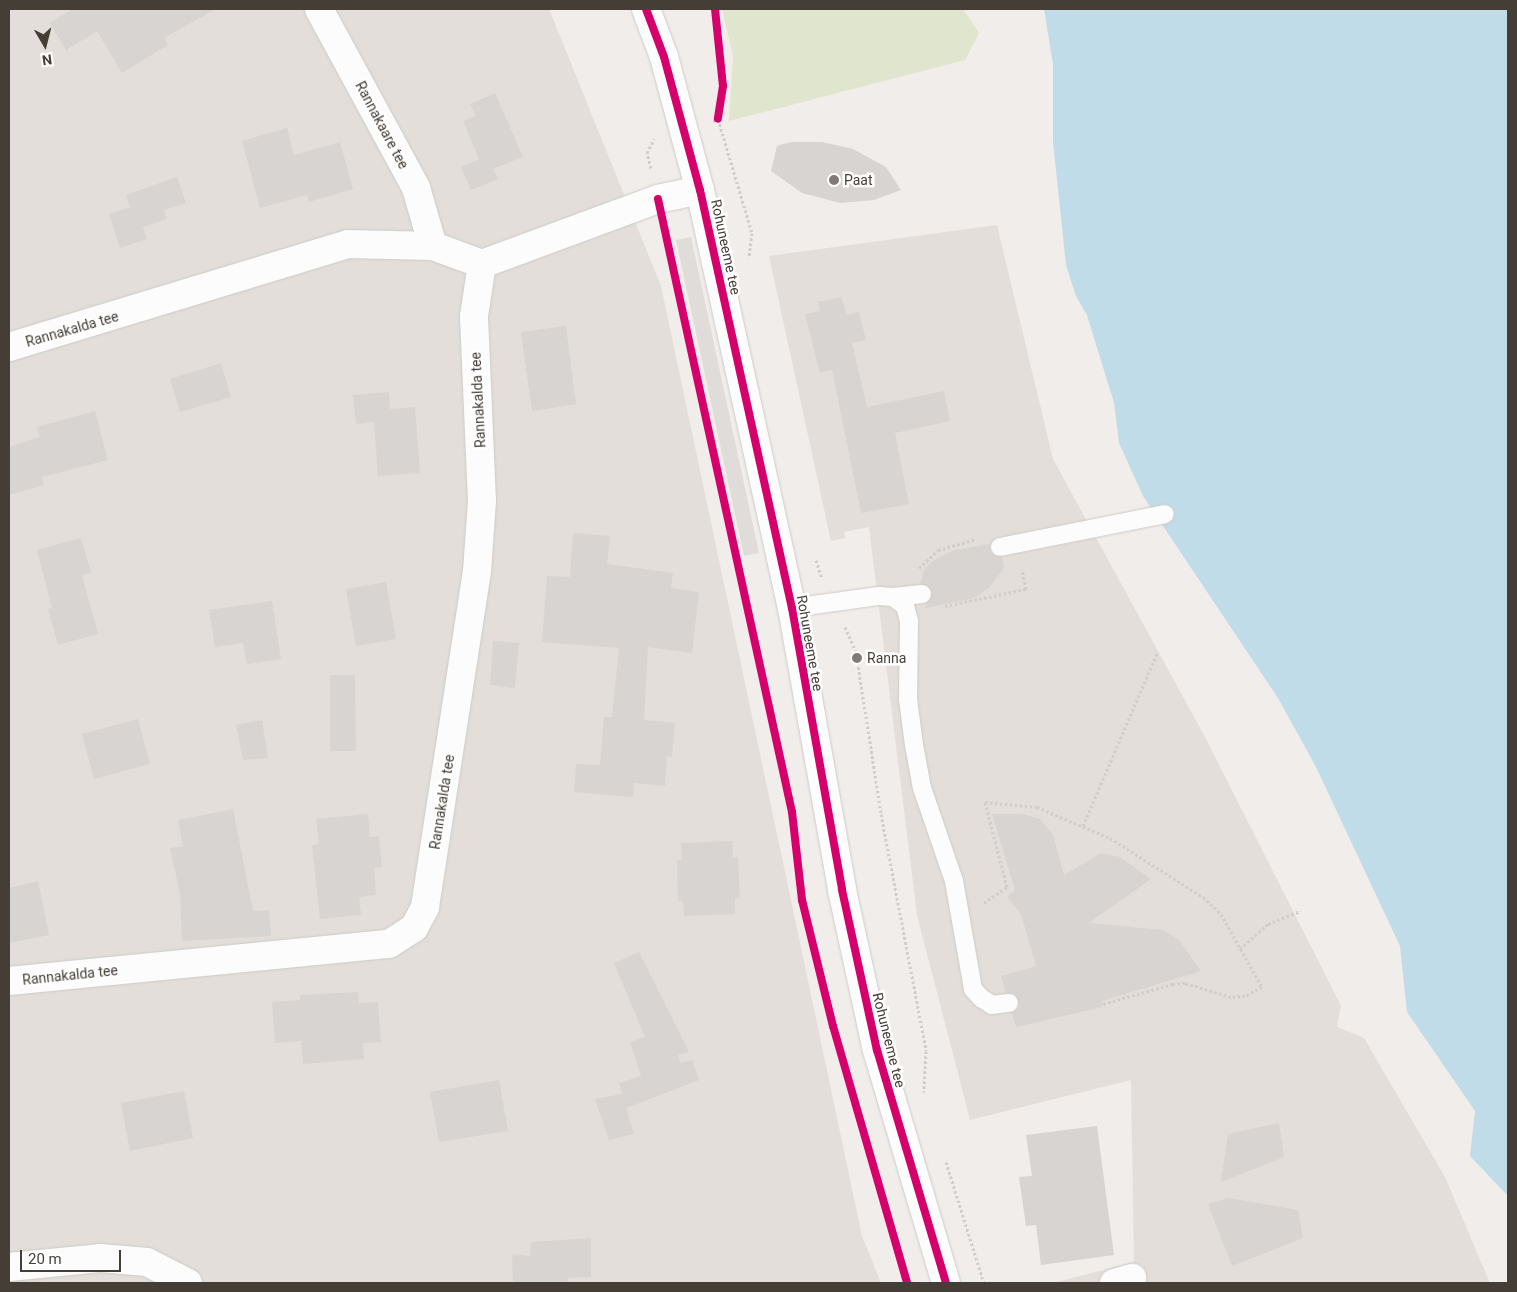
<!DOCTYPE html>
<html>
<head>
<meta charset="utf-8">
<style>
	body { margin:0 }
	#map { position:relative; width:1517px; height:1292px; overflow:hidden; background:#f0edea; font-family:Roboto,sans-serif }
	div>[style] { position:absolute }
	.residential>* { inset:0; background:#e3ded9 }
	.green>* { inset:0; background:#e0e6cd }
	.parking>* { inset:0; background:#dfdcda }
	.water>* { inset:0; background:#c0dce8 }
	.building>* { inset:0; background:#d8d4d1 }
	.path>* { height:3px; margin-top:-1.5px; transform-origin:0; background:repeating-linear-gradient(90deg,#d0cdcb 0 2.5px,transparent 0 5px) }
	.roads { filter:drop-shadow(0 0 1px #cdcbc8) drop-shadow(0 0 1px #cdcbc8) }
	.service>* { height:18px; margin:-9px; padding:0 9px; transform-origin:9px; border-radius:9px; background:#fdfcfc }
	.minor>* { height:28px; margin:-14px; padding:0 14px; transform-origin:14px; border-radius:14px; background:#fdfcfc }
	.tertiary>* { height:28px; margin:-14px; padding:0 14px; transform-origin:14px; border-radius:14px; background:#fdfcfc }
	.cycleway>* { height:8px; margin:-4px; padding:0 4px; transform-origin:4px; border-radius:4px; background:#d6006c }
	.dots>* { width:14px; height:14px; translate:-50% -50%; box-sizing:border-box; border:2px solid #fff; border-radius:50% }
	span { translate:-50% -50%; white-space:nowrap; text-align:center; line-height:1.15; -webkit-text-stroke:5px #fff; paint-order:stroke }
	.street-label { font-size:14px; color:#443e37 }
	.poi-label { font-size:14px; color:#443e37 }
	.left { translate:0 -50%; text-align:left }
	.frame { position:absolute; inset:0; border:10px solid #443e37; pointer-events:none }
	.north { position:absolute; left:20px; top:20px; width:50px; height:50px; -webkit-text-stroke:4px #fff; paint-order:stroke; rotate:172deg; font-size:14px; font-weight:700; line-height:20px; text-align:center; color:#443e37 }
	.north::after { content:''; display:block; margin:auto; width:18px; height:22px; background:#443e37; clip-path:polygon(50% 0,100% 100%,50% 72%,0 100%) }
	.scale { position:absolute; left:20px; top:1250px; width:101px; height:22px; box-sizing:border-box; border:2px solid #443e37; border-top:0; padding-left:6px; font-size:15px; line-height:18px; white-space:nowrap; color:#443e37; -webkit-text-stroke:4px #fff; paint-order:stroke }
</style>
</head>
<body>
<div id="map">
	<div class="residential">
		<div style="clip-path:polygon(9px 9px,549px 9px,661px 286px,862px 1236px,881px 1283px,9px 1283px)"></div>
		<div style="clip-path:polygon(997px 225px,1053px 459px,1205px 737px,1341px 1006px,1337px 1027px,1364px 1038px,1445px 1177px,1490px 1283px,1053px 1283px,1134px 1262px,1131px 1080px,970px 1120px,917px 915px,869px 527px,844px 532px,845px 538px,831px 541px,769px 256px)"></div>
	</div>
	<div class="green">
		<div style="clip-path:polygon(722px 9px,963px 9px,979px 33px,965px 60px,729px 121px,733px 56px)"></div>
	</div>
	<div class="parking">
		<div style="clip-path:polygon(691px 237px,759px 553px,744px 556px,676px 240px)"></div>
	</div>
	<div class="water">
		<div style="clip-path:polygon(1044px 9px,1508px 9px,1508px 1196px,1470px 1156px,1475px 1111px,1407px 1012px,1400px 946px,1316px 767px,1278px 698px,1143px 496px,1119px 443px,1114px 403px,1087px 315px,1076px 296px,1066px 265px,1053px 142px,1053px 64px)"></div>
	</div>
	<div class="building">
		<div style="clip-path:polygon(73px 9px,216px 9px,164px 38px,168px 45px,122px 73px,97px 31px,66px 50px,50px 23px)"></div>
		<div style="clip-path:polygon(495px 93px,523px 157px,493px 169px,498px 179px,471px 190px,461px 167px,479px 159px,463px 121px,476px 116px,470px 104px)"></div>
		<div style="clip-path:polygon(287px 128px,294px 155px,340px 142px,353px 189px,309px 202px,307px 195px,260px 208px,242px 141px)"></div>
		<div style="clip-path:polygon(791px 142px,822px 142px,853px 149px,886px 167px,901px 190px,874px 200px,840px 203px,802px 193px,771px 171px,777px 146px)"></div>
		<div style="clip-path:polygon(177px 177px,186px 203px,164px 210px,167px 219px,143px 227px,147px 239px,120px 248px,109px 214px,130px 207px,126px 195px)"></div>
		<div style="clip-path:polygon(841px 297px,847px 315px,859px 312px,866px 340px,852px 343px,867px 407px,944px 391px,950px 421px,895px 433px,909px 504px,861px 513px,832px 370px,820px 373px,805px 314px,820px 311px,818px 302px)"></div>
		<div style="clip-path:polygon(566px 326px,576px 404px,532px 411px,521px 332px)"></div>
		<div style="clip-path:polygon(221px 363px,231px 397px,180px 412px,170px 379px)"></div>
		<div style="clip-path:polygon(389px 392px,390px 409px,415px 407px,420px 473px,378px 476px,374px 422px,356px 424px,353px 395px)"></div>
		<div style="clip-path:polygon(95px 411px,108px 460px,42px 477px,44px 485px,9px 495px,9px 447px,40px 437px,37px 427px)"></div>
		<div style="clip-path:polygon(573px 533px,610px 536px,607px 564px,673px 573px,671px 588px,699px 592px,692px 653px,648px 647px,644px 720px,675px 723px,672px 757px,667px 756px,665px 786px,634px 783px,633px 797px,574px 792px,576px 764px,600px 765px,604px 717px,612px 717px,619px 648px,542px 642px,547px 576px,570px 577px)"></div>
		<div style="clip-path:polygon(81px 538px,91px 573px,82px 575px,98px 634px,58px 645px,48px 609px,52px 608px,37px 550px)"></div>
		<div style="clip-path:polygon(990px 544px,992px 554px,1002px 557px,1004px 568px,989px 588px,974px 598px,925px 608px,933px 593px,927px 585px,920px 584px,925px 568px,937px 558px,955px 550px)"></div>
		<div style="clip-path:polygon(386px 582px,396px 639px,356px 646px,346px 589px)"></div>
		<div style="clip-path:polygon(272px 601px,281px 659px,247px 664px,243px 643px,215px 647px,209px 610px)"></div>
		<div style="clip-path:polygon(493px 641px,519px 643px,515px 688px,490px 685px)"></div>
		<div style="clip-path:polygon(330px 675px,355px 675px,356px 751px,330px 751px)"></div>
		<div style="clip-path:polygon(138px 719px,150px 764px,94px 779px,82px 734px)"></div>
		<div style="clip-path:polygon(262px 720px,268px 758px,243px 760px,236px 725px)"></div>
		<div style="clip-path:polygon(233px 809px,253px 911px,269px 910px,271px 936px,182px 941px,180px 894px,170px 848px,183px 846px,178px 820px)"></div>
		<div style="clip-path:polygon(368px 814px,370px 837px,379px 836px,382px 867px,374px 868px,376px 895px,359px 897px,361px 915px,320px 919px,312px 845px,319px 844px,316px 819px)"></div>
		<div style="clip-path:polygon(992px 814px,1023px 814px,1040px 819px,1053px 835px,1064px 875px,1101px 853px,1120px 857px,1151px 879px,1089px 923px,1163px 930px,1179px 940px,1201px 971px,1102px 1001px,1103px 1007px,1016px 1027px,1012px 1013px,1019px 1008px,1019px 1001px,1014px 993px,1006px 993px,1001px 976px,1036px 966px,1021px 914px,1007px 897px,1015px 890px)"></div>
		<div style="clip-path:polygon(732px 841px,733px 858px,738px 857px,740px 898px,735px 899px,735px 914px,684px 916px,683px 901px,678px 901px,677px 860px,682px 860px,681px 843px)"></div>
		<div style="clip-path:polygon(38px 881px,49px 935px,9px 943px,9px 888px)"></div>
		<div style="clip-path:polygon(639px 952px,689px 1052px,678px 1055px,681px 1063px,692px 1060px,699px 1080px,626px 1108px,634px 1134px,609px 1140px,595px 1099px,622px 1094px,619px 1083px,641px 1076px,630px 1042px,645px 1037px,614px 963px)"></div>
		<div style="clip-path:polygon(358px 992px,359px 1003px,378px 1002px,381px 1042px,363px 1043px,364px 1059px,303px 1064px,301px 1041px,275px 1043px,272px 1002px,300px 1000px,300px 995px)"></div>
		<div style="clip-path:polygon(499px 1080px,508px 1131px,439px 1142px,430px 1092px)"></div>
		<div style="clip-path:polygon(184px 1091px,193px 1138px,130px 1151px,121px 1103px)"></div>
		<div style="clip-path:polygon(1279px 1123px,1284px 1157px,1221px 1182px,1228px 1134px)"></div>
		<div style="clip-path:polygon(1097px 1126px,1114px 1255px,1041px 1265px,1036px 1225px,1026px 1226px,1019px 1177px,1032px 1176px,1026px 1135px)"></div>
		<div style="clip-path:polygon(1228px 1198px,1298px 1210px,1303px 1238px,1232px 1266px,1208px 1204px)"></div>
		<div style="clip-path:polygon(591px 1238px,591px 1277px,568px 1278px,567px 1283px,513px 1283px,512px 1254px,530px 1256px,531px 1242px)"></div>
	</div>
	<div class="path">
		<div style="left:713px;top:121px;width:5px;rotate:-22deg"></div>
		<div style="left:718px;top:119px;width:119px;rotate:73.4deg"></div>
		<div style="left:752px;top:233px;width:25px;rotate:97deg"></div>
		<div style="left:651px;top:168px;width:16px;rotate:-105deg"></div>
		<div style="left:647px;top:153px;width:16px;rotate:-63deg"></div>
		<div style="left:816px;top:560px;width:19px;rotate:72deg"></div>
		<div style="left:919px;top:568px;width:26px;rotate:-43deg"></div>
		<div style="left:938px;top:550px;width:40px;rotate:-16deg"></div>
		<div style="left:945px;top:606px;width:83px;rotate:-11.9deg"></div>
		<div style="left:1026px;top:589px;width:20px;rotate:-101deg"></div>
		<div style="left:845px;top:627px;width:27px;rotate:66deg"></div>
		<div style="left:856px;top:652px;width:164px;rotate:81.2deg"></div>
		<div style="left:881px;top:814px;width:241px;rotate:79.2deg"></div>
		<div style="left:926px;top:1051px;width:41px;rotate:92.8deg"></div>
		<div style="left:1083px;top:826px;width:190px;rotate:-66.8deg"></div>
		<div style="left:984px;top:903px;width:28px;rotate:-35deg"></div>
		<div style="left:1007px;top:887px;width:88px;rotate:-104.5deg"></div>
		<div style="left:985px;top:802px;width:52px;rotate:5.5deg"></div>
		<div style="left:1037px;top:807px;width:79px;rotate:23deg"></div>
		<div style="left:1110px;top:838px;width:110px;rotate:32.4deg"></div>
		<div style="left:1203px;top:897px;width:25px;rotate:43deg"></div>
		<div style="left:1221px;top:914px;width:84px;rotate:60.7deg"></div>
		<div style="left:1262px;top:987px;width:19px;rotate:152deg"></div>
		<div style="left:1245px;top:996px;width:14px;rotate:176deg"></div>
		<div style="left:1231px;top:997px;width:48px;rotate:-163.1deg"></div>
		<div style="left:1185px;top:983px;width:12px;rotate:175deg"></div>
		<div style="left:1173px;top:984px;width:73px;rotate:164.1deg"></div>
		<div style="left:1240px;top:949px;width:38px;rotate:-42deg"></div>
		<div style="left:1268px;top:924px;width:35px;rotate:-22deg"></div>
		<div style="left:946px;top:1162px;width:127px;rotate:72.6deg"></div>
	</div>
	<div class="roads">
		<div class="service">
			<div style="left:1000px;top:547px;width:168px;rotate:-11.3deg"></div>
			<div style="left:893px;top:597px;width:29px;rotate:-6deg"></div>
			<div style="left:792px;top:608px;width:88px;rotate:-7.9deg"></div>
			<div style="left:879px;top:596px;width:14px;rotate:4deg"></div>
			<div style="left:893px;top:597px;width:15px;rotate:37deg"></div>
			<div style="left:905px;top:606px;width:16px;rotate:75deg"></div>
			<div style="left:909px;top:621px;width:78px;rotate:90.7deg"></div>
			<div style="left:908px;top:699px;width:46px;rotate:82.6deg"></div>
			<div style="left:914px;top:745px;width:44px;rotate:79.5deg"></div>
			<div style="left:922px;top:788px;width:98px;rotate:71deg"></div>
			<div style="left:954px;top:881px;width:110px;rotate:80deg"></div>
			<div style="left:973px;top:989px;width:12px;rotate:48deg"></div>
			<div style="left:981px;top:998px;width:13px;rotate:32deg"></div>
			<div style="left:992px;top:1005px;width:17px;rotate:-7deg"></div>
		</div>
		<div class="minor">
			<div style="left:319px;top:9px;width:204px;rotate:61.5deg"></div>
			<div style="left:416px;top:188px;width:60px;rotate:73.7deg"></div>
			<div style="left:9px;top:347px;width:354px;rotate:-16.9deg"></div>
			<div style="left:348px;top:244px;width:85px;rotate:1.3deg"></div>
			<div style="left:433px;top:246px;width:52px;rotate:20.2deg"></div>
			<div style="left:482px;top:264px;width:188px;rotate:-20.3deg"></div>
			<div style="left:658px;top:199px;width:43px;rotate:-12.1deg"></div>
			<div style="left:9px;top:981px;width:382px;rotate:-5.6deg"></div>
			<div style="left:389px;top:944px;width:30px;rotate:-33deg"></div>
			<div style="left:414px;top:928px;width:24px;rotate:-62deg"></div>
			<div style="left:425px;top:907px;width:339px;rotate:-81.2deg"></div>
			<div style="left:477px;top:572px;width:71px;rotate:-86deg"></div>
			<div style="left:482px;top:501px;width:185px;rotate:-92.5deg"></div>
			<div style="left:474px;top:316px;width:53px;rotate:-81.3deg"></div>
			<div style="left:9px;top:1267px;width:91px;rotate:-5.6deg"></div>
			<div style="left:100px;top:1258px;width:47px;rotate:4.9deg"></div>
			<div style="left:147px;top:1262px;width:46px;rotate:27.1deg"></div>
			<div style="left:1114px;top:1283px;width:19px;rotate:-16deg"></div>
		</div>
		<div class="tertiary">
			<div style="left:646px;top:9px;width:51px;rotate:69.4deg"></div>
			<div style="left:664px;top:57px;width:138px;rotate:74.9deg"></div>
			<div style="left:700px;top:190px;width:428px;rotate:77.6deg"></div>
			<div style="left:792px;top:608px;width:286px;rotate:79.9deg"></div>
			<div style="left:842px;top:890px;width:164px;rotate:77.7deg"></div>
			<div style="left:877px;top:1050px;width:243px;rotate:73.5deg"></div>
		</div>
	</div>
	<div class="cycleway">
		<div style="left:646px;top:9px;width:51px;rotate:69.4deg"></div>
		<div style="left:664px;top:57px;width:138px;rotate:74.9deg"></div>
		<div style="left:700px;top:190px;width:428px;rotate:77.6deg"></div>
		<div style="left:792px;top:608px;width:286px;rotate:79.9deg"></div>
		<div style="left:842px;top:890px;width:164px;rotate:77.7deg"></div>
		<div style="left:877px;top:1050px;width:243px;rotate:73.5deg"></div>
		<div style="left:715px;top:9px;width:77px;rotate:84.1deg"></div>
		<div style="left:723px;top:86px;width:33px;rotate:99deg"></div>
		<div style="left:658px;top:199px;width:627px;rotate:77.67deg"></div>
		<div style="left:792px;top:812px;width:89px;rotate:83.5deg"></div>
		<div style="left:802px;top:900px;width:130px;rotate:76.2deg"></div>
		<div style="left:833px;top:1026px;width:267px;rotate:73.9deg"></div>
	</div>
	<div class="dots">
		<div style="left:834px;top:180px;background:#807b76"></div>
		<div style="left:857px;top:658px;background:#807b76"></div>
	</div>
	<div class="street-label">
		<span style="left:382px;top:125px;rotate:62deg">Rannakaare tee</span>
		<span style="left:726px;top:247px;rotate:78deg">Rohuneeme tee</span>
		<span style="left:72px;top:329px;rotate:-16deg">Rannakalda tee</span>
		<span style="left:478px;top:400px;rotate:-93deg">Rannakalda tee</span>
		<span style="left:810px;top:643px;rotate:80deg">Rohuneeme tee</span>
		<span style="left:442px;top:802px;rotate:-81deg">Rannakalda tee</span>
		<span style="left:70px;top:975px;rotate:-6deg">Rannakalda tee</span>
		<span style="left:889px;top:1040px;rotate:76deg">Rohuneeme tee</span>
	</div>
	<div class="poi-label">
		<span class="left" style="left:844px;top:180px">Paat</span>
		<span class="left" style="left:867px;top:658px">Ranna</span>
	</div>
	<div class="frame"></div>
	<div class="north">N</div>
	<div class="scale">20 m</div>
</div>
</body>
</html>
